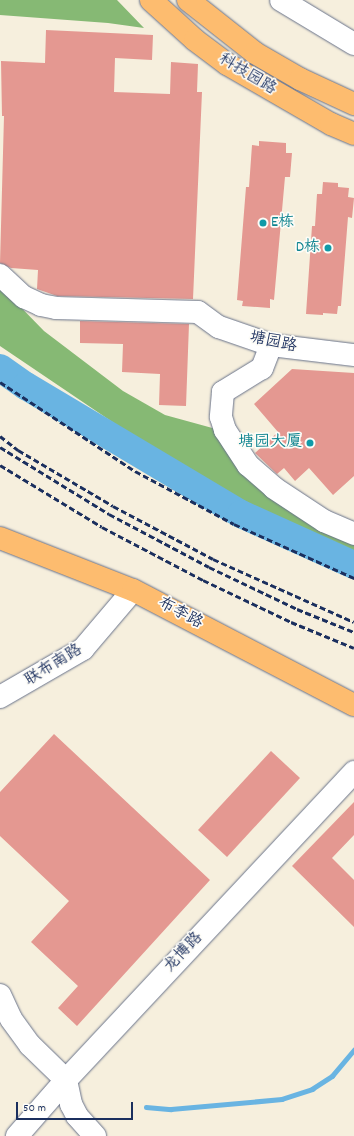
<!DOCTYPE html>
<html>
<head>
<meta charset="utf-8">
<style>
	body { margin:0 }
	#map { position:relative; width:354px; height:1136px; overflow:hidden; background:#f6efdd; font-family:Dekko,"LXGW WenKai TC",sans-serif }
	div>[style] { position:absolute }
	.forest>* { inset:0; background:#86b974 }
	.stream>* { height:4.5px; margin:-2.25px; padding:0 2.25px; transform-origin:2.25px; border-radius:2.25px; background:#69b4e2 }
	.river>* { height:28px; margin:-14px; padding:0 14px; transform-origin:14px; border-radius:14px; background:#69b4e2 }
	.building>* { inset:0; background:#e49891 }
	.roads { filter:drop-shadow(0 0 1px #68728a) drop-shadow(0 0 1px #68728a) }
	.minor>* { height:22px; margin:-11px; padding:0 11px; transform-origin:11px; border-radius:11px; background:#fff }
	.major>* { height:22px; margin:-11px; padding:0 11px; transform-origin:11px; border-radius:11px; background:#fdbc6f }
	.rail>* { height:3px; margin-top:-1.5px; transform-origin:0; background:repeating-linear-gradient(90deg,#1b2f5e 0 6px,transparent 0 9px) }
	.dots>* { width:11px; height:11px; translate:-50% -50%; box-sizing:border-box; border:2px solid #fdfcf7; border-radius:50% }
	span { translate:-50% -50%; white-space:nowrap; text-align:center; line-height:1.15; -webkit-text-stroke:3.5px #fdfcf7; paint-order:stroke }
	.street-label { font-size:16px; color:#1b2f5e }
	.culture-label { font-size:16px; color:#0d838f }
	.left { translate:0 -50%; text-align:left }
	.right { translate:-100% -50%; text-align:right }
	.scale { position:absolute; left:16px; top:1102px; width:117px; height:18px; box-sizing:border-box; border:2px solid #1b2f5e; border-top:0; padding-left:5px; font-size:12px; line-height:14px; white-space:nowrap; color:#1b2f5e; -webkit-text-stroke:3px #fdfcf7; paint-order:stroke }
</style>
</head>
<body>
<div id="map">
	<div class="forest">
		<div style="clip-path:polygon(0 0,117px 0,144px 28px,108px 23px,0 15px)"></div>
		<div style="clip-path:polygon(0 282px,4px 290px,44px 331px,123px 391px,165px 415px,216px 429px,354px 542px,354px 553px,264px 512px,142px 442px,0 346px)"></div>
	</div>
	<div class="stream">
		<div style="left:146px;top:1107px;width:25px;rotate:5deg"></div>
		<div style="left:171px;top:1109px;width:111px;rotate:-5.1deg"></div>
		<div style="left:282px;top:1099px;width:32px;rotate:-18deg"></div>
		<div style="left:312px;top:1089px;width:24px;rotate:-33deg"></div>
		<div style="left:332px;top:1076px;width:34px;rotate:-50deg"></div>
	</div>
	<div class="river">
		<div style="left:0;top:368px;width:32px;rotate:35deg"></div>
		<div style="left:26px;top:386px;width:250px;rotate:30.8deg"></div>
		<div style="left:241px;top:514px;width:124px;rotate:24.3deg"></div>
	</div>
	<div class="building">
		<div style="clip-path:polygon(46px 30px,153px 35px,152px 60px,115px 58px,114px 92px,170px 94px,171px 62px,198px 64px,197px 92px,202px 92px,193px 299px,57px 296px,37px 289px,38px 270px,11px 268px,0 263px,4px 116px,2px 116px,1px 61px,45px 63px)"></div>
		<div style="clip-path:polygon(259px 141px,286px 143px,286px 153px,292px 153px,290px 177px,285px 177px,274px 300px,270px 299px,270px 308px,242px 306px,243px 301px,237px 300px,246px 187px,249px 187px,252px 145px,259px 146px)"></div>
		<div style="clip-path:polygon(323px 182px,338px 183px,338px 187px,349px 188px,348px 197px,354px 198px,352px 218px,348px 217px,341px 306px,338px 306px,337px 314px,323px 313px,323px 315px,306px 314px,312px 226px,315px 226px,317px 194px,322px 194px)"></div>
		<div style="clip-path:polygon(80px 321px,189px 324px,186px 406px,159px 405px,160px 374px,122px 372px,123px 344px,80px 343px)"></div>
		<div style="clip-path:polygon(292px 369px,354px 373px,354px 476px,333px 495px,309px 468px,295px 481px,284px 468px,277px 474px,255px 453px,278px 432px,254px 404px)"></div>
		<div style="clip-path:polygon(54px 734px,210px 880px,77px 1026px,58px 1008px,78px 986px,31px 942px,69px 901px,0 836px,0 792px)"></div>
		<div style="clip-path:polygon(271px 751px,300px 778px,227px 857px,198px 830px)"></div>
		<div style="clip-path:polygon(354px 802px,354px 835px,332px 858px,354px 880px,354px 927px,292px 866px)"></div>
	</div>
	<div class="roads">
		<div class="minor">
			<div style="left:281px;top:0;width:85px;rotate:31.1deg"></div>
			<div style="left:0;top:275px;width:33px;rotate:43deg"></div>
			<div style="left:24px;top:297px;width:19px;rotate:25deg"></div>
			<div style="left:41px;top:305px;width:15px;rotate:11deg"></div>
			<div style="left:56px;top:308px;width:142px;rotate:1.6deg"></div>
			<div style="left:198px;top:312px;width:26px;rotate:36deg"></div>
			<div style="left:219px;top:327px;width:55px;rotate:19.1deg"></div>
			<div style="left:271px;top:345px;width:84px;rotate:6.9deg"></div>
			<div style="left:271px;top:345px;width:25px;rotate:111deg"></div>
			<div style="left:262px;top:368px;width:46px;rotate:148.4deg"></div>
			<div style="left:223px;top:392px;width:25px;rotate:95deg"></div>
			<div style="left:221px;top:417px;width:14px;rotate:73deg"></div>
			<div style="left:225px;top:430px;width:42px;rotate:56.7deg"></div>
			<div style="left:248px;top:465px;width:35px;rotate:41deg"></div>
			<div style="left:274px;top:488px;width:60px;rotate:33.4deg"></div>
			<div style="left:324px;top:521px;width:33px;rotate:23deg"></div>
			<div style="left:0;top:697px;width:96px;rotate:-30deg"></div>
			<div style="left:83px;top:649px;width:77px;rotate:-49.7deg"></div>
			<div style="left:0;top:995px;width:26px;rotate:65deg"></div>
			<div style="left:11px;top:1019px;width:32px;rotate:54deg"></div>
			<div style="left:30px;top:1045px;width:50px;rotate:44.2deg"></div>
			<div style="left:66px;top:1080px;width:25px;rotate:78deg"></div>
			<div style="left:71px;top:1104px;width:13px;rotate:63deg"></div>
			<div style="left:77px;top:1116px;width:27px;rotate:48deg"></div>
			<div style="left:17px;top:1136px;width:74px;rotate:-48.8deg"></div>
			<div style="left:66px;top:1080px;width:422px;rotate:-46.9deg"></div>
		</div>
		<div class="major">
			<div style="left:151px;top:0;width:59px;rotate:42.3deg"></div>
			<div style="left:195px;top:40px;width:40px;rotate:37deg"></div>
			<div style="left:227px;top:64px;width:120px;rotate:30deg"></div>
			<div style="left:331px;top:124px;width:25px;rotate:23deg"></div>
			<div style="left:188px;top:0;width:85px;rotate:38.3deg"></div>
			<div style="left:255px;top:53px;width:52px;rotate:30deg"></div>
			<div style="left:300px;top:79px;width:60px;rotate:24.8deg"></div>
			<div style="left:0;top:538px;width:143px;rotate:21.4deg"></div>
			<div style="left:133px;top:590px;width:249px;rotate:27.5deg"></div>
		</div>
	</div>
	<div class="rail">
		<div style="left:0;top:382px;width:162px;rotate:33.4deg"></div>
		<div style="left:135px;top:471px;width:112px;rotate:28.2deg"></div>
		<div style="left:234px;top:524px;width:132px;rotate:24.2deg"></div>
		<div style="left:0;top:436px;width:23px;rotate:38deg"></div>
		<div style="left:18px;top:450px;width:110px;rotate:30.5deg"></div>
		<div style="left:113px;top:506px;width:113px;rotate:27.9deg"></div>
		<div style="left:213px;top:559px;width:154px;rotate:24.1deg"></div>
		<div style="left:0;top:447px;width:128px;rotate:31.6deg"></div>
		<div style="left:109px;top:514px;width:113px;rotate:27.9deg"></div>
		<div style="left:209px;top:567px;width:98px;rotate:25.5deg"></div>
		<div style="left:297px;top:609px;width:61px;rotate:22deg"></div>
		<div style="left:0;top:465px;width:119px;rotate:31.3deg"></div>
		<div style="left:102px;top:527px;width:114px;rotate:27.7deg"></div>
		<div style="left:203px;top:580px;width:98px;rotate:25.5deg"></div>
		<div style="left:291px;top:622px;width:68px;rotate:22.4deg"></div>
	</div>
	<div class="dots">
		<div style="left:263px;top:223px;background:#0f9aa8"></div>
		<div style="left:328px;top:248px;background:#0f9aa8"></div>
		<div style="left:310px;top:443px;background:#0f9aa8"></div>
	</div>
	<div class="street-label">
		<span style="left:247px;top:75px;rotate:31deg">科技园路</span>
		<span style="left:273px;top:343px;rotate:12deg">塘园路</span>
		<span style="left:180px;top:614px;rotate:28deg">布李路</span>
		<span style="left:54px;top:666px;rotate:-32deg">联布南路</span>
		<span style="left:184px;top:953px;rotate:-47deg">龙博路</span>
	</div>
	<div class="culture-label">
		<span class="left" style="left:271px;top:223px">E栋</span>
		<span class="right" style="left:320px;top:248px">D栋</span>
		<span class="right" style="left:302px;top:443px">塘园大厦</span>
	</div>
	<div class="scale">50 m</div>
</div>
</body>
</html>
